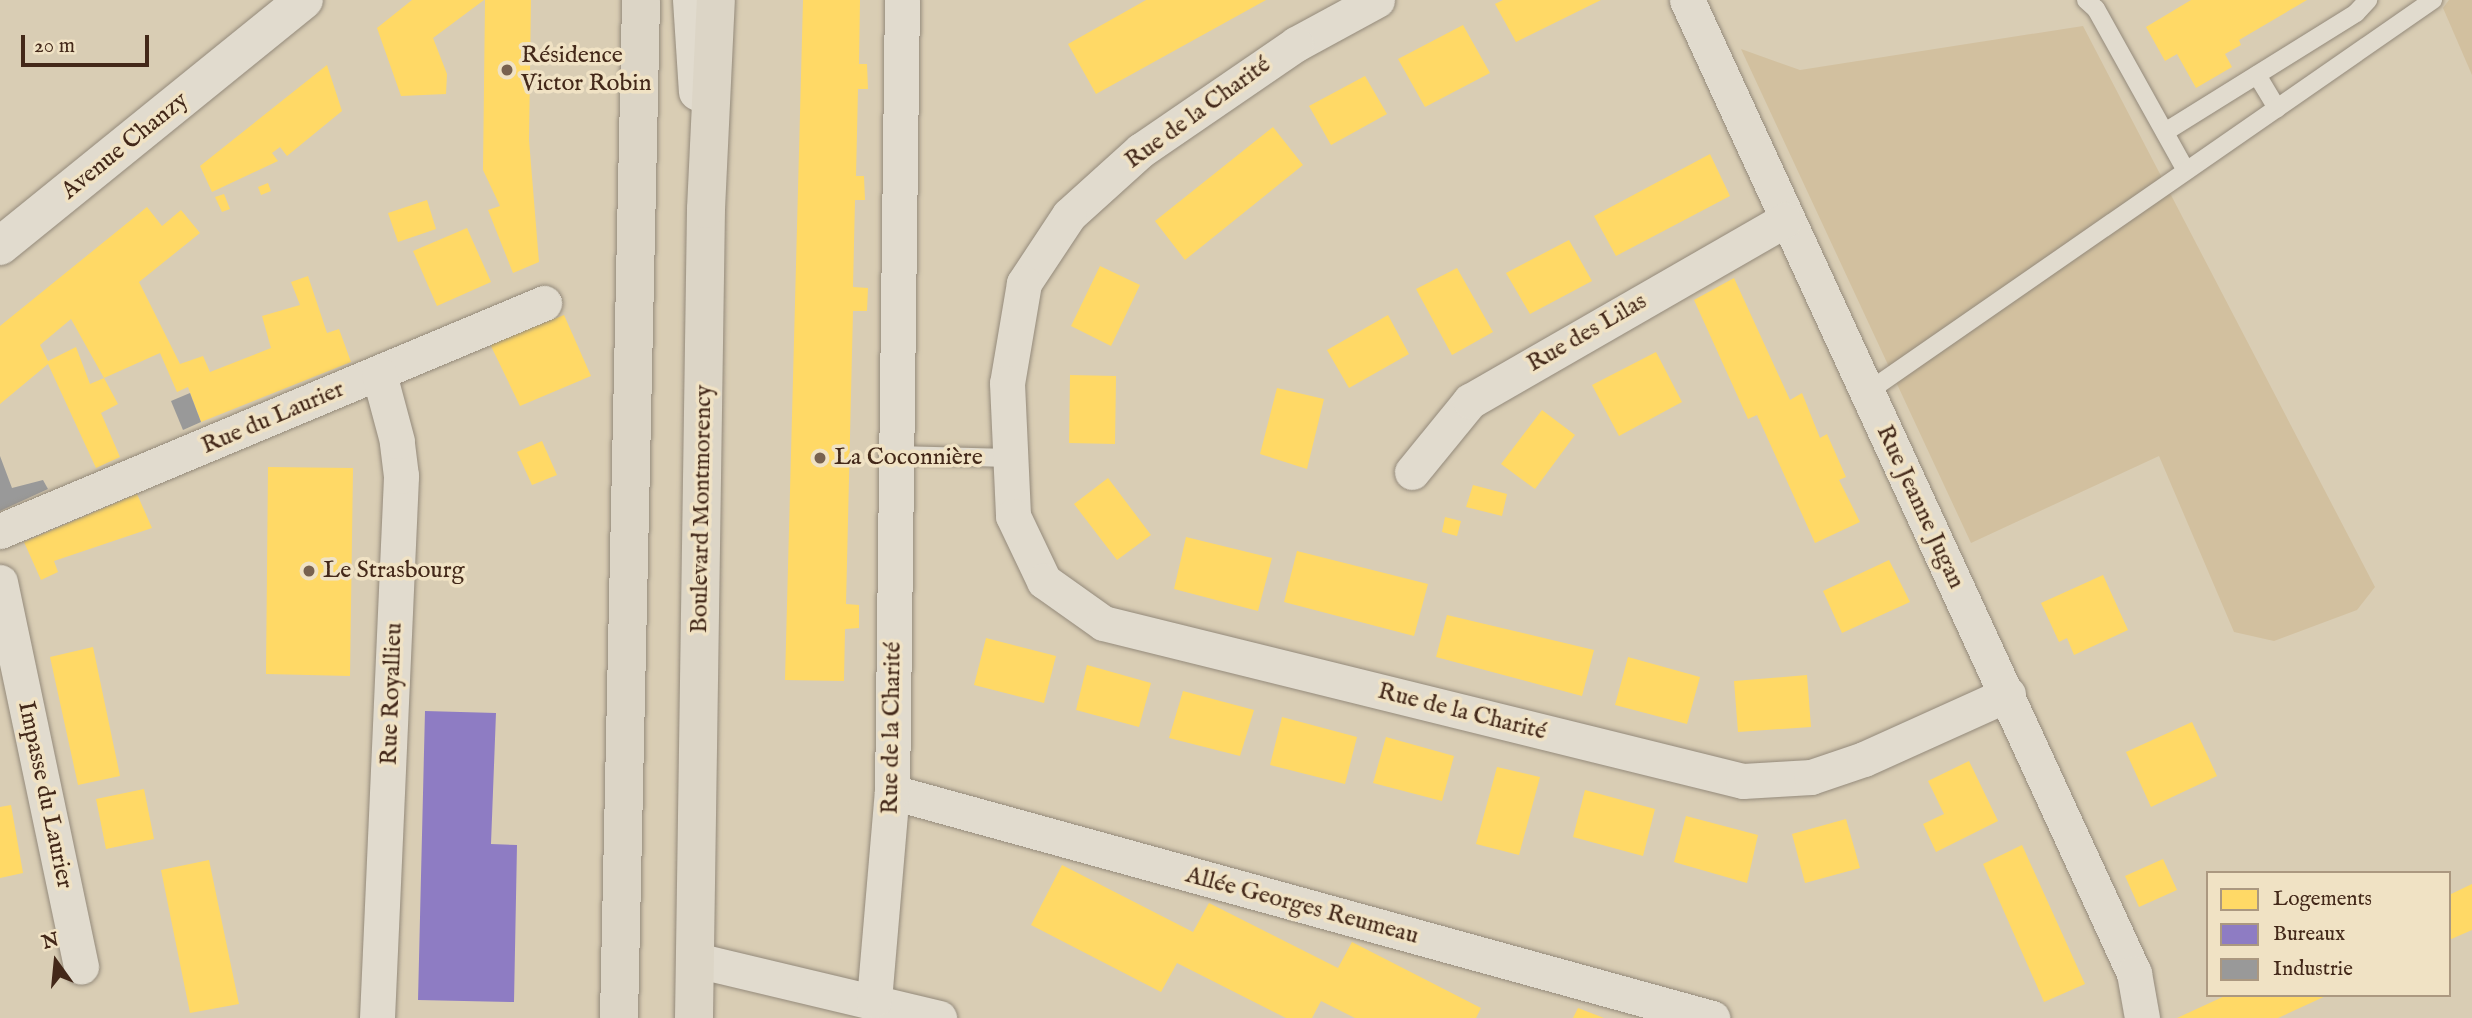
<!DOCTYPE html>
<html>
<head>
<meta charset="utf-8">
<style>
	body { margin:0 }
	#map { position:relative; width:2472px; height:1018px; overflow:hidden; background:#d9cdb4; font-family:"IM FELL English",serif }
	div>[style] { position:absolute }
	.green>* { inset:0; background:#d2c09f }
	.homes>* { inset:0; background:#ffd966 }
	.offices>* { inset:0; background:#8e7cc3 }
	.industry>* { inset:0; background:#999 }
	.roads { filter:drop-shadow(0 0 2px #948a7b) drop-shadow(0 0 2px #948a7b) }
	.service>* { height:18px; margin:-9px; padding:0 9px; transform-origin:9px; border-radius:9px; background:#e1dbce }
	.minor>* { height:35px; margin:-17.5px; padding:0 17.5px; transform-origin:17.5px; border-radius:17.5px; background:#e1dbce }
	.tertiary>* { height:38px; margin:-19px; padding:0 19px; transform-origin:19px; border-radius:19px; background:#e1dbce }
	.primary>* { height:38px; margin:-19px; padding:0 19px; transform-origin:19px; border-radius:19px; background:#dcd5c6 }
	.dots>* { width:19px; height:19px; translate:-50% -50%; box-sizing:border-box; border:4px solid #f0e2c4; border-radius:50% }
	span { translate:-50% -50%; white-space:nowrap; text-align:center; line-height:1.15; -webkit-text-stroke:7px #f0e2c4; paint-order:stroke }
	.poi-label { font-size:24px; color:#432819 }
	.left { translate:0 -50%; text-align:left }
	.street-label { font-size:24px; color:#432819 }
	.legend { position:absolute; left:2206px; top:871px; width:245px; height:126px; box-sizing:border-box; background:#f0e2c4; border:2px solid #ab9880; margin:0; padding:9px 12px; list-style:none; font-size:21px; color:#432819 }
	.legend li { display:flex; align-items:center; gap:14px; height:35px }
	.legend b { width:35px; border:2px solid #ab9880 }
	.north { position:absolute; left:21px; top:927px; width:70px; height:70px; -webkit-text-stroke:5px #f0e2c4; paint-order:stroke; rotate:345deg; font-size:19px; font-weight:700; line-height:28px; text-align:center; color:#432819 }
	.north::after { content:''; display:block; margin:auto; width:24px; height:32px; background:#432819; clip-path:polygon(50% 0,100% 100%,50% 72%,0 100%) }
	.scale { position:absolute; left:21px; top:35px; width:128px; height:32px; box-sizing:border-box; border:4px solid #432819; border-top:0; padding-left:9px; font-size:21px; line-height:24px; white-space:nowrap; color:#432819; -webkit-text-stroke:5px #f0e2c4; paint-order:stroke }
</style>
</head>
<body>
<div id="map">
	<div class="green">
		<div style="clip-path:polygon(2449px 0,2472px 0,2472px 75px,2443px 8px)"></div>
		<div style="clip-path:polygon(2083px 26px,2375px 587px,2357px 610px,2274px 641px,2234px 632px,2159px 456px,1971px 543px,1741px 49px,1800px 70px)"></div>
	</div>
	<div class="homes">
		<div style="clip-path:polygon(412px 0,484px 0,433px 38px,447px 74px,446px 94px,401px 96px,377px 28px)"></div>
		<div style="clip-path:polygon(485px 0,531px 0,529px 140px,539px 262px,513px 273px,488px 210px,500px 206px,483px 170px)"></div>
		<div style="clip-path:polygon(803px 0,860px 0,859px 64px,867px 64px,868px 89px,858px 89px,856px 176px,864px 176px,865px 200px,855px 200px,853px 287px,868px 288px,867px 311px,853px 311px,846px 604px,859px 605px,859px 628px,845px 629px,844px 681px,785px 680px)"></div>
		<div style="clip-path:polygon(1146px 0,1266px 0,1096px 94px,1068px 44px)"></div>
		<div style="clip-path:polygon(1503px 0,1601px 0,1516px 42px,1495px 4px)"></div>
		<div style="clip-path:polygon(2191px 0,2307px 0,2239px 40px,2241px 45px,2225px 54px,2232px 67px,2196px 88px,2177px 54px,2165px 61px,2146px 27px)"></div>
		<div style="clip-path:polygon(1463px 25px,1490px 73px,1425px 107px,1398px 59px)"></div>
		<div style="clip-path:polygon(327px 65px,342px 111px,287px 156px,280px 147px,272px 153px,278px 161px,212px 192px,200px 166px)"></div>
		<div style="clip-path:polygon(1365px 76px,1387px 114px,1331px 145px,1309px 106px)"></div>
		<div style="clip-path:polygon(1273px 127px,1303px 165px,1185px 260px,1155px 221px)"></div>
		<div style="clip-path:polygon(1710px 154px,1730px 196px,1616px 256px,1594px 216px)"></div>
		<div style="clip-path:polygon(268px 183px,271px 191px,261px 195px,258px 187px)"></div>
		<div style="clip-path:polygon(224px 194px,230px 209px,222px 212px,215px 197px)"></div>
		<div style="clip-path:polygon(427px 200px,436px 229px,398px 242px,388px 213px)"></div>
		<div style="clip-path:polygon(147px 207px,162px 226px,181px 210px,200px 233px,139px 282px,180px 364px,203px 356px,210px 372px,271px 348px,262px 316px,300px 305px,291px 282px,308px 276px,327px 333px,339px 329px,351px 362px,201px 422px,188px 387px,177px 392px,160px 353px,104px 378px,71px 319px,40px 345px,48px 361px,76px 347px,90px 384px,104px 378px,118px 404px,101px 413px,120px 457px,96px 468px,48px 364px,0 404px,0 326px)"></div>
		<div style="clip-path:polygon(467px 228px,491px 282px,437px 306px,413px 251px)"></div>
		<div style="clip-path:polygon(1569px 240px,1592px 281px,1530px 314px,1506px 273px)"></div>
		<div style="clip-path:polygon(1100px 266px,1140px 285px,1111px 346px,1071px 326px)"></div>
		<div style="clip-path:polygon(1457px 268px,1493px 332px,1452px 355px,1416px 289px)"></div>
		<div style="clip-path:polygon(1734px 278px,1790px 400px,1802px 393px,1820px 438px,1827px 434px,1846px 477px,1839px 480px,1860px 522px,1815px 543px,1757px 415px,1748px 419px,1694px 300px)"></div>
		<div style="clip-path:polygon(564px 315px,591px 376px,520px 406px,490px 344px)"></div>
		<div style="clip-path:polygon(1388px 315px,1409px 354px,1349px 388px,1327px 350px)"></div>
		<div style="clip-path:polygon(1656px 352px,1682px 402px,1619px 436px,1592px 385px)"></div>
		<div style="clip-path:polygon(1070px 375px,1116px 376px,1115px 444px,1069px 443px)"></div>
		<div style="clip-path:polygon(1277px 388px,1324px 399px,1307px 469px,1260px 454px)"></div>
		<div style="clip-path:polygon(1542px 410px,1575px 435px,1535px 489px,1501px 464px)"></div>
		<div style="clip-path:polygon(542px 441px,557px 475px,532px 485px,517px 452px)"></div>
		<div style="clip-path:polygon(268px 467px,353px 468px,350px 676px,266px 674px)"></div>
		<div style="clip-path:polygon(1108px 478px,1151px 535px,1117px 560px,1074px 504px)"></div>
		<div style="clip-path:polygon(1473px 485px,1507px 494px,1502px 516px,1466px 507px)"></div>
		<div style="clip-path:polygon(137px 494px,152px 528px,54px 561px,58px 572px,41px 580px,24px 542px)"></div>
		<div style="clip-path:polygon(1445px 517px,1461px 521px,1457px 536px,1442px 532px)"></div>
		<div style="clip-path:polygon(1186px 537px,1272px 558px,1258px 611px,1174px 589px)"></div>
		<div style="clip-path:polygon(1297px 551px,1428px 584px,1414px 636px,1284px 602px)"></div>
		<div style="clip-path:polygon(1889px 560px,1910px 602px,1842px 633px,1823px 591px)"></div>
		<div style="clip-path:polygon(2103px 575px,2128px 630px,2074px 655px,2067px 638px,2059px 642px,2041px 603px)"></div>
		<div style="clip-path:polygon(1447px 615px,1594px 650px,1582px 696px,1436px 657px)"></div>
		<div style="clip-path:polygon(986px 638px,1056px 656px,1044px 703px,974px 685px)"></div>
		<div style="clip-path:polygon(93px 647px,120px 776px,78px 785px,50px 657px)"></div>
		<div style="clip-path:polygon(1628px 657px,1700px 677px,1687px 724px,1615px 705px)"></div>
		<div style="clip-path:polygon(1087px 665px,1151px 683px,1139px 727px,1076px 710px)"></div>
		<div style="clip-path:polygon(1807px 675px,1811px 727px,1738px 732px,1734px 681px)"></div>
		<div style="clip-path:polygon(1183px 691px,1254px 710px,1240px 756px,1169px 738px)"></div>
		<div style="clip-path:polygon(1282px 717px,1357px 737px,1345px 784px,1270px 765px)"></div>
		<div style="clip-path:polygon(2192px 722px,2217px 776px,2151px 807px,2126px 752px)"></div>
		<div style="clip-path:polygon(1386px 737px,1454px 756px,1442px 801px,1373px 783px)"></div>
		<div style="clip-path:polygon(1969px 761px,1998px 821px,1936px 852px,1923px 824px,1944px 814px,1928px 781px)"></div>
		<div style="clip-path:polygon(1497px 767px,1540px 777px,1519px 855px,1476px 844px)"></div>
		<div style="clip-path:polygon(144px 789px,154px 839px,106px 849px,96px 799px)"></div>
		<div style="clip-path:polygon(1585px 790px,1655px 809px,1643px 856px,1573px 837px)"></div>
		<div style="clip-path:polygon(11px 805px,23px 873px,0 878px,0 807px)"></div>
		<div style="clip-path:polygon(1686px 816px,1758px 835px,1747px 883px,1674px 862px)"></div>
		<div style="clip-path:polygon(1846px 819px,1860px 868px,1805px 883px,1792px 834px)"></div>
		<div style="clip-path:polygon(2022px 845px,2085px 984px,2044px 1002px,1983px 864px)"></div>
		<div style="clip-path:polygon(2163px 859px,2177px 890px,2139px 907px,2125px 876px)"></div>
		<div style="clip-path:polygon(209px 860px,239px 1004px,190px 1013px,161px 870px)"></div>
		<div style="clip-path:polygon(1062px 865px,1193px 932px,1209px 903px,1338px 968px,1352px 942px,1481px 1008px,1476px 1018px,1355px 1018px,1321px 1001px,1312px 1018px,1286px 1018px,1177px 963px,1161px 992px,1031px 925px)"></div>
		<div style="clip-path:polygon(2472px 884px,2472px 930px,2449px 940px,2449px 895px)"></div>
		<div style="clip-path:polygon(2227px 995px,2328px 995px,2278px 1018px,2177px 1018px)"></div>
		<div style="clip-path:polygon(1578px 1008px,1604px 1018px,1573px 1018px)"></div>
	</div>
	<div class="offices">
		<div style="clip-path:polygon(425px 711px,496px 713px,491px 844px,517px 845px,514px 1002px,418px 1000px)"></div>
	</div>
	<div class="industry">
		<div style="clip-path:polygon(190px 393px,201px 422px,183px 430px,171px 401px)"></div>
		<div style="clip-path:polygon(0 456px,12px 488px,43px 480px,48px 489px,0 511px)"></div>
	</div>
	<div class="roads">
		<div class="service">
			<div style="left:2086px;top:0;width:13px;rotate:42deg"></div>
			<div style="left:2096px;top:9px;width:185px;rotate:60.9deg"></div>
			<div style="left:2257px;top:75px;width:39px;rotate:59deg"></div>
			<div style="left:2165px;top:132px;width:225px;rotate:-31.9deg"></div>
			<div style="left:2356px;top:13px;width:18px;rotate:-47deg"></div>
			<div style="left:1866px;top:393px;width:690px;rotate:-34.73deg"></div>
			<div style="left:896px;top:455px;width:114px;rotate:1.5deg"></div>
		</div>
		<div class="minor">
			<div style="left:1377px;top:0;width:92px;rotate:151.5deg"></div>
			<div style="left:1296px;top:44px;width:188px;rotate:145.6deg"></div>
			<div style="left:1141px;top:150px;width:97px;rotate:137.9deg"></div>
			<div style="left:1069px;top:215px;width:82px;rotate:123.5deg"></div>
			<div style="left:1024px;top:283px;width:101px;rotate:99.6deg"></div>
			<div style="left:1007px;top:383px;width:133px;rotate:87.4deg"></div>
			<div style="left:1013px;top:516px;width:72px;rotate:64.5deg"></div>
			<div style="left:1044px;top:581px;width:72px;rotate:35.4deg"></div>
			<div style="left:1103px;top:623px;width:659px;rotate:13.87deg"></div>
			<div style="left:1743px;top:781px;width:68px;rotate:-3.4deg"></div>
			<div style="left:1811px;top:777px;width:56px;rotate:-18.8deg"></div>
			<div style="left:1864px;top:759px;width:158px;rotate:-24.3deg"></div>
			<div style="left:1687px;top:0;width:1071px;rotate:65.33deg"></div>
			<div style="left:2134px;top:973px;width:46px;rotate:79.9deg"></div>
			<div style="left:1412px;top:472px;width:92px;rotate:-50.8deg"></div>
			<div style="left:1470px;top:401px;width:363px;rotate:-29.9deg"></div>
			<div style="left:0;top:531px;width:590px;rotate:-22.74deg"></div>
			<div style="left:0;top:582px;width:393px;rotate:78.1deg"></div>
			<div style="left:892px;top:792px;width:851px;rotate:15.41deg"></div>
			<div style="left:696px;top:960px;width:250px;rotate:13.4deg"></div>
			<div style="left:874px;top:1000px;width:209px;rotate:-85.1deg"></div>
			<div style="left:892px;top:792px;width:792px;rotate:-89.28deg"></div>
			<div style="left:377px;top:1018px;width:543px;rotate:-87.46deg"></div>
			<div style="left:401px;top:476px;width:35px;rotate:-97deg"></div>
			<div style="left:397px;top:441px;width:69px;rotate:-105deg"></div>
		</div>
		<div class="tertiary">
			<div style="left:692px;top:0;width:92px;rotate:86.3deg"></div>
			<div style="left:0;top:246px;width:391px;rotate:-39deg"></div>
		</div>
		<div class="primary">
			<div style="left:619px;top:1018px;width:1018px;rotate:-88.76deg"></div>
			<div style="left:694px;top:1018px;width:809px;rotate:-89.15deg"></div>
			<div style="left:706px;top:209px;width:209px;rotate:-87.3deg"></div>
		</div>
	</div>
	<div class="dots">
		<div style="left:507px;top:70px;background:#78624f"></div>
		<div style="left:820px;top:458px;background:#78624f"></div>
		<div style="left:309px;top:571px;background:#78624f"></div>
	</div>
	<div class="poi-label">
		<span class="left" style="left:521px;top:70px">Résidence<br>Victor Robin</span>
		<span class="left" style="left:834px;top:458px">La Coconnière</span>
		<span class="left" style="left:323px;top:571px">Le Strasbourg</span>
	</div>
	<div class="street-label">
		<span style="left:1198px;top:113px;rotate:-36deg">Rue de la Charité</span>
		<span style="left:125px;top:146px;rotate:-39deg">Avenue Chanzy</span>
		<span style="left:1587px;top:333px;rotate:-30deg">Rue des Lilas</span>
		<span style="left:273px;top:418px;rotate:-23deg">Rue du Laurier</span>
		<span style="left:1920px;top:507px;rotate:65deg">Rue Jeanne Jugan</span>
		<span style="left:702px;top:509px;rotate:-89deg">Boulevard Montmorency</span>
		<span style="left:392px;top:694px;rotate:-88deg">Rue Royallieu</span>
		<span style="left:1462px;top:712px;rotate:14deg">Rue de la Charité</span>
		<span style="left:892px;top:728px;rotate:-89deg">Rue de la Charité</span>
		<span style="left:45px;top:795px;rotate:78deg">Impasse du Laurier</span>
		<span style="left:1302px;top:906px;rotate:15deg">Allée Georges Reumeau</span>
	</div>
	<ul class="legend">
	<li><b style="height:19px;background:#ffd966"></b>Logements</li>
	<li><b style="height:19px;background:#8e7cc3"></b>Bureaux</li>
	<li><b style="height:19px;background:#999"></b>Industrie</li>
	</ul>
	<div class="north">N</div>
	<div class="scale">20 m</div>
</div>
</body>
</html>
